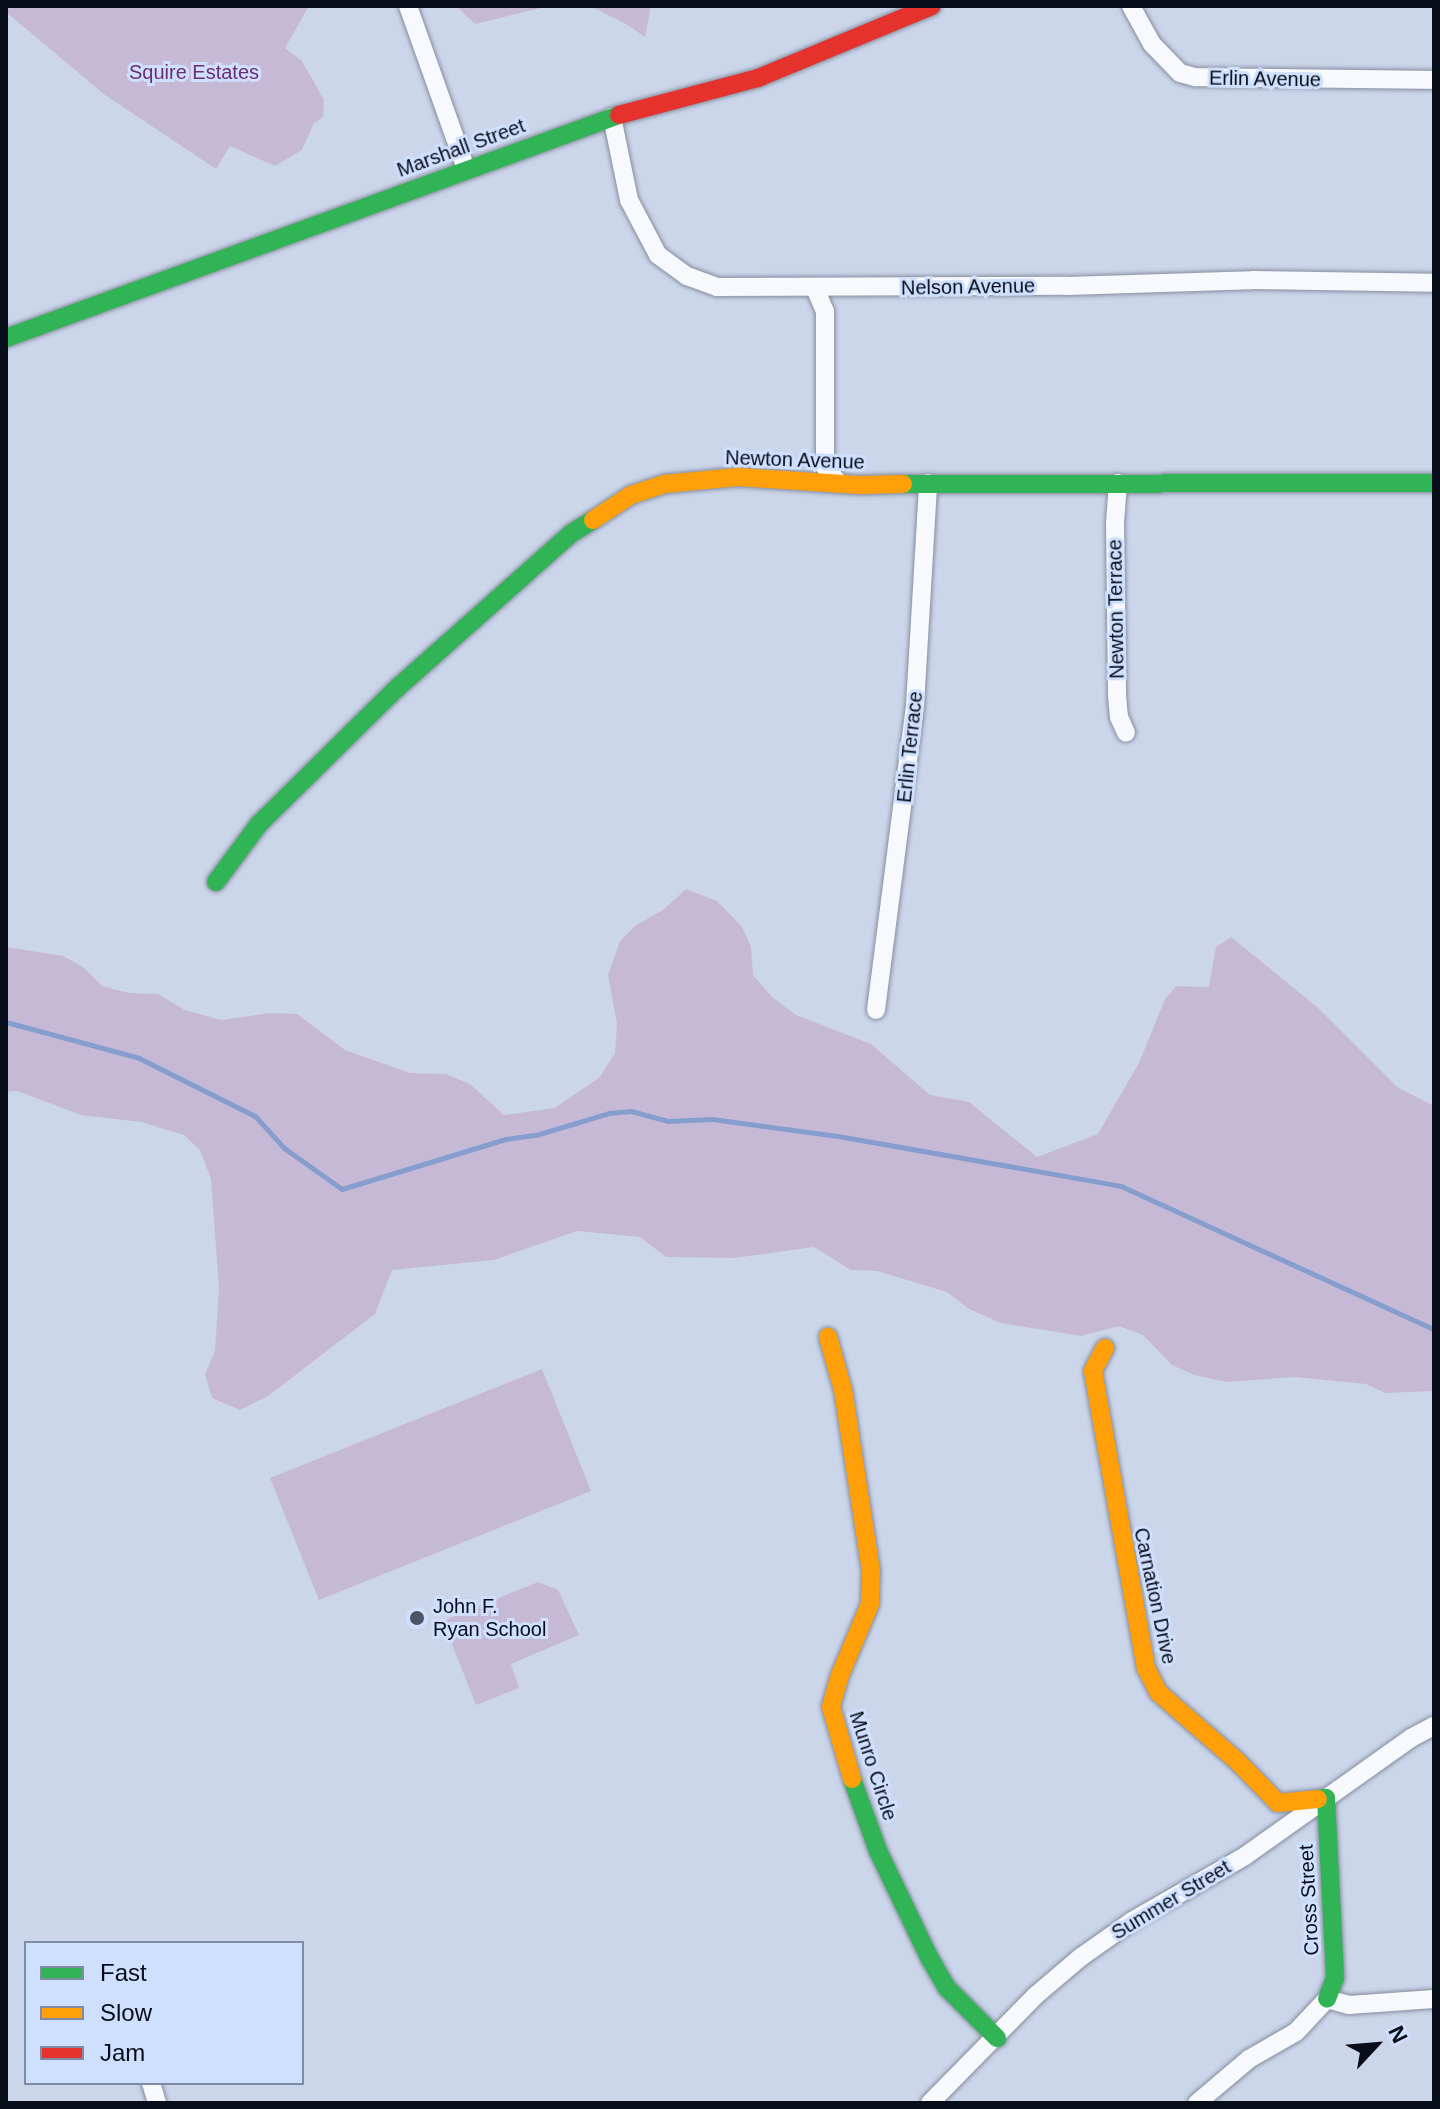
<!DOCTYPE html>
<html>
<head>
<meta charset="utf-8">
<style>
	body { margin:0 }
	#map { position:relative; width:1440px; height:2109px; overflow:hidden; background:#cbd6eb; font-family:Helvetica,sans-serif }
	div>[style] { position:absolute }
	.green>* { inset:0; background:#c6b9d6 }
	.stream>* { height:5px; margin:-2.5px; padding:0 2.5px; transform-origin:2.5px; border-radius:2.5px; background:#869ece }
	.roads { filter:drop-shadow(0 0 2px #868e9d) drop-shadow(0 0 2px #868e9d) }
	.street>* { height:18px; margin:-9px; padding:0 9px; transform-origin:9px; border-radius:9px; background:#f7f9fc }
	.fast>* { height:18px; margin:-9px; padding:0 9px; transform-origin:9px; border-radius:9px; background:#30b455 }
	.slow>* { height:18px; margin:-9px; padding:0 9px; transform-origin:9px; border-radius:9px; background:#ff9f0a }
	.jam>* { height:18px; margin:-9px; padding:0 9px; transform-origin:9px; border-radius:9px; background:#e5322d }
	.dots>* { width:22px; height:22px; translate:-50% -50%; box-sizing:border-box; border:4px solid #cfdffe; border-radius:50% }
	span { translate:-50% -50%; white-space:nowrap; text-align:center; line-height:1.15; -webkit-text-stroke:6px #cfdffe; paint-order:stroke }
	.park-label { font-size:20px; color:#6a2e71 }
	.street-label { font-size:20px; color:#070d19 }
	.poi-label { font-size:20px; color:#070d19 }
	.left { translate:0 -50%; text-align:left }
	.frame { position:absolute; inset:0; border:8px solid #070d19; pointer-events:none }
	.legend { position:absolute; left:24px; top:1941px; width:280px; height:144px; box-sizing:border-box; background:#cfdffe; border:2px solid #7f8ba2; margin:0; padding:10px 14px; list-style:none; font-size:24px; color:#070d19 }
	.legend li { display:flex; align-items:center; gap:16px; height:40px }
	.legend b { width:40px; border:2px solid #7f8ba2 }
	.north { position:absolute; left:1336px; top:2005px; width:80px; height:80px; -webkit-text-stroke:6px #cfdffe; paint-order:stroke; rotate:64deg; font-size:22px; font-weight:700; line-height:32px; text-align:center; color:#070d19 }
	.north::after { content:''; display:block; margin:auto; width:28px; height:36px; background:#070d19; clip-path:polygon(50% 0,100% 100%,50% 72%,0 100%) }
</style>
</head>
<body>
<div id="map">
	<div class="green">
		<div style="clip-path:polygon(6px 6px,309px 6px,285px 48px,302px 61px,324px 100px,323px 117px,314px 123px,302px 150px,275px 166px,230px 146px,216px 169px,105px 95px,6px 12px)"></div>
		<div style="clip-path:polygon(456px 6px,549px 6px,475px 24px)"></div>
		<div style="clip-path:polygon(590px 6px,651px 6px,645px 37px,626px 24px)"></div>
		<div style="clip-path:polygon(686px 889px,717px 901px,742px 927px,751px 947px,753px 975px,772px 997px,796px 1015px,871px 1044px,930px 1095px,969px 1102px,1037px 1157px,1098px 1134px,1139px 1063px,1165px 999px,1176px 986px,1209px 987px,1216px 947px,1231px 937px,1316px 1006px,1397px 1087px,1434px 1106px,1434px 1391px,1385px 1393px,1366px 1384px,1295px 1377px,1227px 1382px,1194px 1375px,1172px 1365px,1143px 1335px,1119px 1326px,1081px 1336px,1001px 1323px,969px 1309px,947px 1292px,877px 1271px,851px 1270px,814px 1247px,734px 1258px,666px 1257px,640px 1237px,577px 1231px,494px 1260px,392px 1270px,375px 1314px,268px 1396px,240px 1410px,212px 1398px,205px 1374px,215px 1351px,219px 1289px,211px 1179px,200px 1150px,184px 1135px,141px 1122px,81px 1115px,17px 1091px,6px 1092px,6px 947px,63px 956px,83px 967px,102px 986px,129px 993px,158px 994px,185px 1010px,221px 1020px,269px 1013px,297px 1014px,345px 1050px,410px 1073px,446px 1074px,470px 1084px,504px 1115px,555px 1108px,600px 1077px,615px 1053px,617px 1024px,608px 975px,620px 941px,635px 926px,663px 910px)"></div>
		<div style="clip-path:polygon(542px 1369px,591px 1491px,319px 1600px,270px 1478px)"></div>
		<div style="clip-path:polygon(538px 1582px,558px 1590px,579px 1635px,511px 1664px,519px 1688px,476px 1705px,443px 1621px)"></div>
	</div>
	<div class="stream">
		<div style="left:6px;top:1022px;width:138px;rotate:15.1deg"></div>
		<div style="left:139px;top:1058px;width:130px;rotate:26.6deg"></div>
		<div style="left:255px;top:1116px;width:43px;rotate:47.8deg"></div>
		<div style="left:284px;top:1148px;width:71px;rotate:35.3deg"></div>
		<div style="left:342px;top:1189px;width:171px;rotate:-17deg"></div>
		<div style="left:506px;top:1139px;width:30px;rotate:-8deg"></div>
		<div style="left:536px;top:1135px;width:76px;rotate:-16.8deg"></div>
		<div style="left:609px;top:1113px;width:22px;rotate:-5deg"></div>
		<div style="left:631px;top:1111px;width:38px;rotate:15deg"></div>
		<div style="left:668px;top:1121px;width:44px;rotate:-2.6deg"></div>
		<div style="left:712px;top:1119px;width:127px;rotate:7.7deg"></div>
		<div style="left:838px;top:1136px;width:287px;rotate:10deg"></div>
		<div style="left:1121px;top:1186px;width:344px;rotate:24.6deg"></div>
	</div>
	<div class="roads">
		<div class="street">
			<div style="left:408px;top:6px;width:173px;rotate:70.4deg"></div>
			<div style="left:1131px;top:6px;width:43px;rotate:61.1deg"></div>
			<div style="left:1152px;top:44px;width:40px;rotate:46deg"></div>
			<div style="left:1180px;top:73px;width:16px;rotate:15deg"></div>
			<div style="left:1195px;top:77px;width:239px;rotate:0.7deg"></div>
			<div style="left:612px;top:117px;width:85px;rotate:78.4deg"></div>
			<div style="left:629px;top:200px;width:62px;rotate:62.2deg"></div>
			<div style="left:658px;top:255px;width:36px;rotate:36deg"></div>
			<div style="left:687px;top:276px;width:32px;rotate:20deg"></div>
			<div style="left:717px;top:287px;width:350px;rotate:-0.2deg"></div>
			<div style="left:1067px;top:286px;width:186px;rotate:-1.8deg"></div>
			<div style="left:1253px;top:280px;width:181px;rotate:0.9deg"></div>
			<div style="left:815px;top:288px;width:25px;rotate:67deg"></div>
			<div style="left:825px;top:311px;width:156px;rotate:90deg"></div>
			<div style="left:825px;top:467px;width:20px;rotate:49deg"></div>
			<div style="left:1118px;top:483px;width:40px;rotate:94.3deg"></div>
			<div style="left:1115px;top:523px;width:172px;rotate:89.3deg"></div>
			<div style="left:1117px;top:695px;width:22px;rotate:85deg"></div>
			<div style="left:1119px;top:717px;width:17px;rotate:66deg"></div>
			<div style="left:876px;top:1010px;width:307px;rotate:-82.7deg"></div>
			<div style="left:915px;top:705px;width:222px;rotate:-86.6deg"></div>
			<div style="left:151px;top:2083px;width:21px;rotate:73deg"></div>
			<div style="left:930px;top:2103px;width:150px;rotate:-45.5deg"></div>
			<div style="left:1035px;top:1996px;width:60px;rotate:-40.3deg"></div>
			<div style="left:1081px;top:1957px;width:62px;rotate:-35.2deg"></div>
			<div style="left:1132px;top:1921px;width:130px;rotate:-29.9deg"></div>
			<div style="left:1245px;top:1856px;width:204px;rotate:-35.4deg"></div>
			<div style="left:1411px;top:1738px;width:26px;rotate:-28deg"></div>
			<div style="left:1197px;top:2103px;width:68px;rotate:-40.2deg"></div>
			<div style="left:1249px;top:2059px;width:54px;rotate:-29.9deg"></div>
			<div style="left:1296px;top:2032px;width:45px;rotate:-46.8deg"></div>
			<div style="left:1327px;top:1999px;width:23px;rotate:15deg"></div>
			<div style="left:1349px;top:2005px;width:85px;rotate:-4deg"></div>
		</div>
		<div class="fast">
			<div style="left:6px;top:338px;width:652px;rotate:-19.99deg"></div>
			<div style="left:903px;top:484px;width:531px;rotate:-0.11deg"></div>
			<div style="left:216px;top:882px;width:72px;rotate:-53.4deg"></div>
			<div style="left:259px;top:824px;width:192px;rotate:-44.6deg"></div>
			<div style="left:396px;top:689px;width:235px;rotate:-41.6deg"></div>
			<div style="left:572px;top:533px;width:25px;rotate:-32deg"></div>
			<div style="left:852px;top:1779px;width:77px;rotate:70.1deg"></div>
			<div style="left:878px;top:1851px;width:118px;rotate:64.3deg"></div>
			<div style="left:929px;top:1957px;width:36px;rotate:60deg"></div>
			<div style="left:947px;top:1988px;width:71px;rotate:45deg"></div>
			<div style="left:1318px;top:1799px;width:8px;rotate:-7deg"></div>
			<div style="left:1326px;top:1798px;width:180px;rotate:87.1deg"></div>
			<div style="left:1335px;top:1978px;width:22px;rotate:111deg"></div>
		</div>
		<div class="slow">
			<div style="left:593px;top:520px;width:45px;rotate:-33.3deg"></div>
			<div style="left:631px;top:495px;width:35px;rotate:-18deg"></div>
			<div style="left:664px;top:484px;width:74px;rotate:-5.4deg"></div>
			<div style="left:738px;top:477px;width:121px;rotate:3.8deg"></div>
			<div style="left:859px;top:485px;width:44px;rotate:-1.3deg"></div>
			<div style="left:828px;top:1337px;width:55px;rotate:74.2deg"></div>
			<div style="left:843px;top:1390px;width:183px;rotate:81.2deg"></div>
			<div style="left:871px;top:1571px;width:33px;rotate:92deg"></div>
			<div style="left:870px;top:1604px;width:77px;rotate:112.9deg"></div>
			<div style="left:840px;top:1675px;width:33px;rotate:106deg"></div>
			<div style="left:831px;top:1707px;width:75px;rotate:73.7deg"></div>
			<div style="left:1105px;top:1348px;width:26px;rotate:118deg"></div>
			<div style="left:1093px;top:1371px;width:302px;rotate:79.9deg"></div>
			<div style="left:1146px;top:1668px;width:28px;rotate:63deg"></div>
			<div style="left:1159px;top:1693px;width:105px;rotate:41.1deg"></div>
			<div style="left:1238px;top:1762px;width:57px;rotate:45.7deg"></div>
			<div style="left:1278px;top:1803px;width:40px;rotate:-5.7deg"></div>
		</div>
		<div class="jam">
			<div style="left:619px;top:115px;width:144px;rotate:-14.9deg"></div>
			<div style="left:758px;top:78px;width:188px;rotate:-22.5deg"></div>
		</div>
	</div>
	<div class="dots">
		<div style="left:417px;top:1618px;background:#4c5362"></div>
	</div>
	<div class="park-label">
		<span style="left:194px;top:72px">Squire Estates</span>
	</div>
	<div class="street-label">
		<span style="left:1265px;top:79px;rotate:1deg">Erlin Avenue</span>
		<span style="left:461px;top:148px;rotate:-20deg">Marshall Street</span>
		<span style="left:968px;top:287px;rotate:-1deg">Nelson Avenue</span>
		<span style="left:795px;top:460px;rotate:2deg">Newton Avenue</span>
		<span style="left:1116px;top:609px;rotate:-91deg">Newton Terrace</span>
		<span style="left:910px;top:747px;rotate:-84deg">Erlin Terrace</span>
		<span style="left:1155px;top:1596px;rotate:78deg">Carnation Drive</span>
		<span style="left:873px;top:1766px;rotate:72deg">Munro Circle</span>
		<span style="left:1171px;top:1900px;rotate:-31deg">Summer Street</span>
		<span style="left:1309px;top:1900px;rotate:-93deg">Cross Street</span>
	</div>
	<div class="poi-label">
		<span class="left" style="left:433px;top:1618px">John F.<br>Ryan School</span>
	</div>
	<div class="frame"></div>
	<ul class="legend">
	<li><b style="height:10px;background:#30b455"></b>Fast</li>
	<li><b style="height:10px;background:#ff9f0a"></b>Slow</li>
	<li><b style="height:10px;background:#e5322d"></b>Jam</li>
	</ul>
	<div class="north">N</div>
</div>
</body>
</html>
